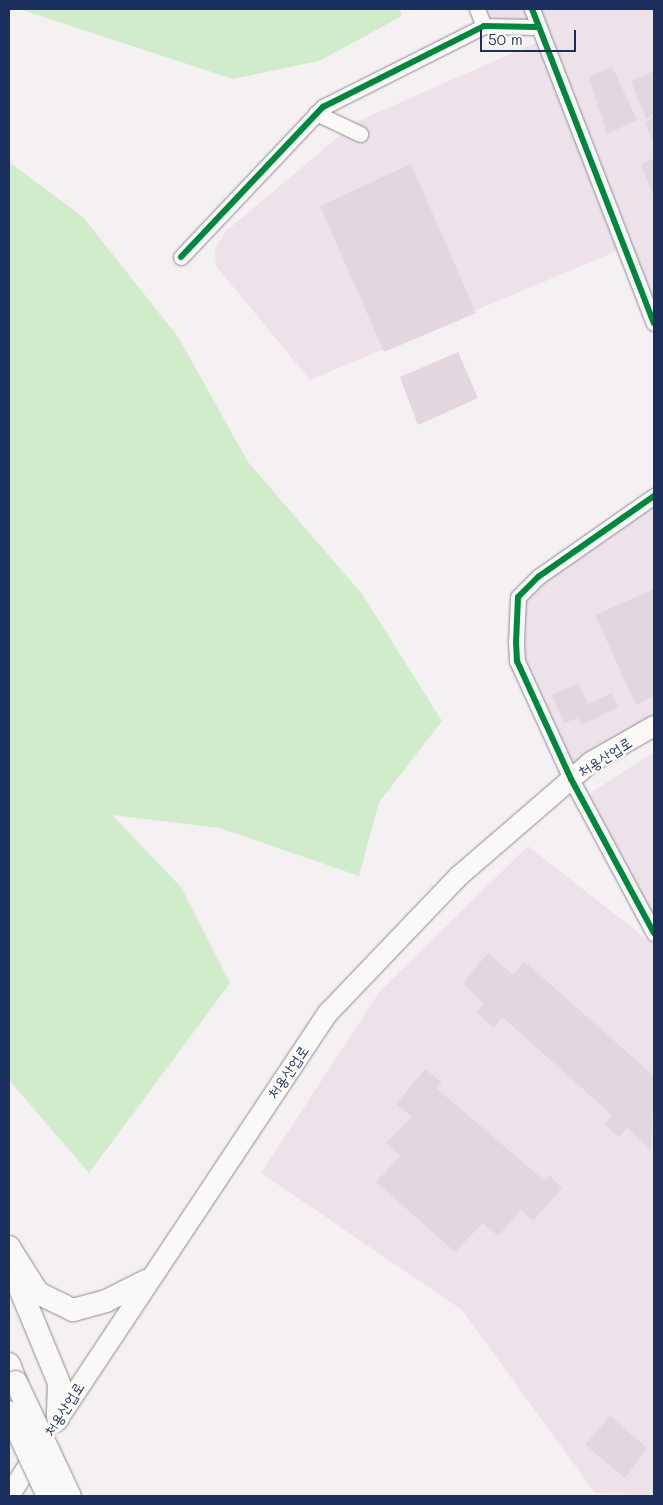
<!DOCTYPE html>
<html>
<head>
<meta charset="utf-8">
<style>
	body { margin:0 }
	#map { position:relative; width:663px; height:1505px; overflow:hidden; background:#f5f0f2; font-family:Mali,"Poor Story",sans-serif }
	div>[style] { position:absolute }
	.built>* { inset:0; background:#eee2ea }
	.green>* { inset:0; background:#d1ecca }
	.building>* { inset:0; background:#e2d7df }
	.roads { filter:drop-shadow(0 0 1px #898b94) drop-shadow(0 0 1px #898b94) }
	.minor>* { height:15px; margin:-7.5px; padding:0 7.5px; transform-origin:7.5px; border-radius:7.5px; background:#faf9f8 }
	.major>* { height:20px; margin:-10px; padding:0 10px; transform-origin:10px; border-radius:10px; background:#faf9f8 }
	.highway>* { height:22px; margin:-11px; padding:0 11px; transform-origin:11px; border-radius:11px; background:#faf9f8 }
	.bridges { filter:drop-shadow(0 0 1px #898b94) drop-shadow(0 0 1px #898b94) }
	.highway-bridge>* { height:22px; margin:-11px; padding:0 11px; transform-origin:11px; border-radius:11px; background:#faf9f8 }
	.cycleway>* { height:6px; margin:-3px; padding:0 3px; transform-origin:3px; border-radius:3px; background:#00873e }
	span { translate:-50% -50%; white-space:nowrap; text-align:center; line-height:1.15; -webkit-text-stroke:4.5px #fdfcf7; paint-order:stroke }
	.street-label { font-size:15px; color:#1b2f5e }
	.frame { position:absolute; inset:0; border:10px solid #1b2f5e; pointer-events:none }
	.scale { position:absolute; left:480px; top:30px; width:96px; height:22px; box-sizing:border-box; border:2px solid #1b2f5e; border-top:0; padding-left:6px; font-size:15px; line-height:18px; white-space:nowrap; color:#1b2f5e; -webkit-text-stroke:4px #fdfcf7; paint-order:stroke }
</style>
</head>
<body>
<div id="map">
	<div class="built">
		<div style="clip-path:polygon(477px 9px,654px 9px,654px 323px,624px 248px,310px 380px,216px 266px,215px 249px,225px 232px,356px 122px,542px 40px,536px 27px,484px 26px)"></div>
		<div style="clip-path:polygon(654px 496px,654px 727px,571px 779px,516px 642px,518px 597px)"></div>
		<div style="clip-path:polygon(654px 752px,654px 933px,581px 799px)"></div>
		<div style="clip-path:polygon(528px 846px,654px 945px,654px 1496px,595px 1493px,462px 1310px,261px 1173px,380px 991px)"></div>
	</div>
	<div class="green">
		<div style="clip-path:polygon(19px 9px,399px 9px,402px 16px,319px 61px,233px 79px)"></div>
		<div style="clip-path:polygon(9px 162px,83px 217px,178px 337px,248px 462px,362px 594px,442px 721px,379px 802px,359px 876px,220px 828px,112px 815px,181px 887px,230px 983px,89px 1173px,9px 1080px)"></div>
	</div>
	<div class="building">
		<div style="clip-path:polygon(612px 66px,637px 120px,607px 134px,589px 77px)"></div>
		<div style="clip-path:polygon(654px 71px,654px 115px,646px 119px,631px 81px)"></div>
		<div style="clip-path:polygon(654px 118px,654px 145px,645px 122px)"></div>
		<div style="clip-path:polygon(654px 158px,654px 197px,641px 165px)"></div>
		<div style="clip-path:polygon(411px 164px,476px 313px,384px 352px,320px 206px)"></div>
		<div style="clip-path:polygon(458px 352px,478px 398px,418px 425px,400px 377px)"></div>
		<div style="clip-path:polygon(654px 589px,654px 696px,636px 705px,595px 615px)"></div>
		<div style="clip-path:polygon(578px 683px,588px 704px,612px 693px,618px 707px,581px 725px,578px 718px,564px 723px,552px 695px)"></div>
		<div style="clip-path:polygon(488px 953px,513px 975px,524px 961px,654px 1076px,651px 1150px,627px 1128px,619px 1137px,605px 1125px,612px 1115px,502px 1017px,494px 1028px,477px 1013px,484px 1004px,463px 983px)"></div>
		<div style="clip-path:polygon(425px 1069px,442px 1082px,436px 1088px,545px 1181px,550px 1176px,562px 1188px,533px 1221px,521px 1210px,498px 1236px,483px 1223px,455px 1252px,376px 1182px,400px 1156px,386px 1143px,412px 1117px,396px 1104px)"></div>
		<div style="clip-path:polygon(610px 1416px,647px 1448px,625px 1478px,585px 1445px)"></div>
	</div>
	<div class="roads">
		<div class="minor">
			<div style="left:477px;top:9px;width:18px;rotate:68deg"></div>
			<div style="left:532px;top:9px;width:337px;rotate:68.8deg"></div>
			<div style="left:316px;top:113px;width:49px;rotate:25.5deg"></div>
			<div style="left:181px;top:257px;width:207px;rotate:-46.6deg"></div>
			<div style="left:323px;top:107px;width:180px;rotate:-26.7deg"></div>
			<div style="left:484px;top:26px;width:52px;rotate:1.1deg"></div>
			<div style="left:654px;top:496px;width:141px;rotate:145.1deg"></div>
			<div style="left:538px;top:577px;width:28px;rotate:135deg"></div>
			<div style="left:518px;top:597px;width:45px;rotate:92.5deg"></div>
			<div style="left:516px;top:642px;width:19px;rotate:87deg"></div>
			<div style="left:517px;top:661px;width:130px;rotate:65.4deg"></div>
			<div style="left:571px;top:779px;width:175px;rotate:61.7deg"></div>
		</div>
		<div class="major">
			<div style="left:56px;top:1422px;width:491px;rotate:-56.4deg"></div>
			<div style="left:328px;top:1013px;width:190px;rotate:-46.3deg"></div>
			<div style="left:459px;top:876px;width:174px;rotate:-40.8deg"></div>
			<div style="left:591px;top:762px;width:73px;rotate:-29.7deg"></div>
			<div style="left:9px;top:1496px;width:56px;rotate:-57.4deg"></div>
		</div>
		<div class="highway">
			<div style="left:9px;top:1247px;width:54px;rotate:57.8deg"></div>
			<div style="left:38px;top:1293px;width:39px;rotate:26deg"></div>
			<div style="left:73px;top:1310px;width:34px;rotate:-15deg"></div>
			<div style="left:106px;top:1301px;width:45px;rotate:-26.6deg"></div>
			<div style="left:16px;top:1279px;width:113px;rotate:67.5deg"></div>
			<div style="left:59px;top:1383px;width:36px;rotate:92deg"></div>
			<div style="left:9px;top:1364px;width:19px;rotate:69deg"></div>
		</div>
	</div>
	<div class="bridges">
		<div class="highway-bridge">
			<div style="left:16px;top:1382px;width:126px;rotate:64.7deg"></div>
			<div style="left:9px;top:1412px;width:93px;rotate:65.1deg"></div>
		</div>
	</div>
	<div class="cycleway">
		<div style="left:532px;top:9px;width:337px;rotate:68.8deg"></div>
		<div style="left:181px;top:257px;width:207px;rotate:-46.6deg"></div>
		<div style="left:323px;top:107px;width:180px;rotate:-26.7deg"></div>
		<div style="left:484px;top:26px;width:52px;rotate:1.1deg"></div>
		<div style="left:654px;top:496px;width:141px;rotate:145.1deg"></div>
		<div style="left:538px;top:577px;width:28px;rotate:135deg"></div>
		<div style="left:518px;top:597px;width:45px;rotate:92.5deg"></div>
		<div style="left:516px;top:642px;width:19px;rotate:87deg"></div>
		<div style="left:517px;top:661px;width:130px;rotate:65.4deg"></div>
		<div style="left:571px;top:779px;width:175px;rotate:61.7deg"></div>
	</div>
	<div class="street-label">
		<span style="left:605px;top:757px;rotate:-33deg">처용산업로</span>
		<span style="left:288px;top:1072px;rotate:-56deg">처용산업로</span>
		<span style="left:64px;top:1409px;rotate:-58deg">처용산업로</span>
	</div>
	<div class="frame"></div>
	<div class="scale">50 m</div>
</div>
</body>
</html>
